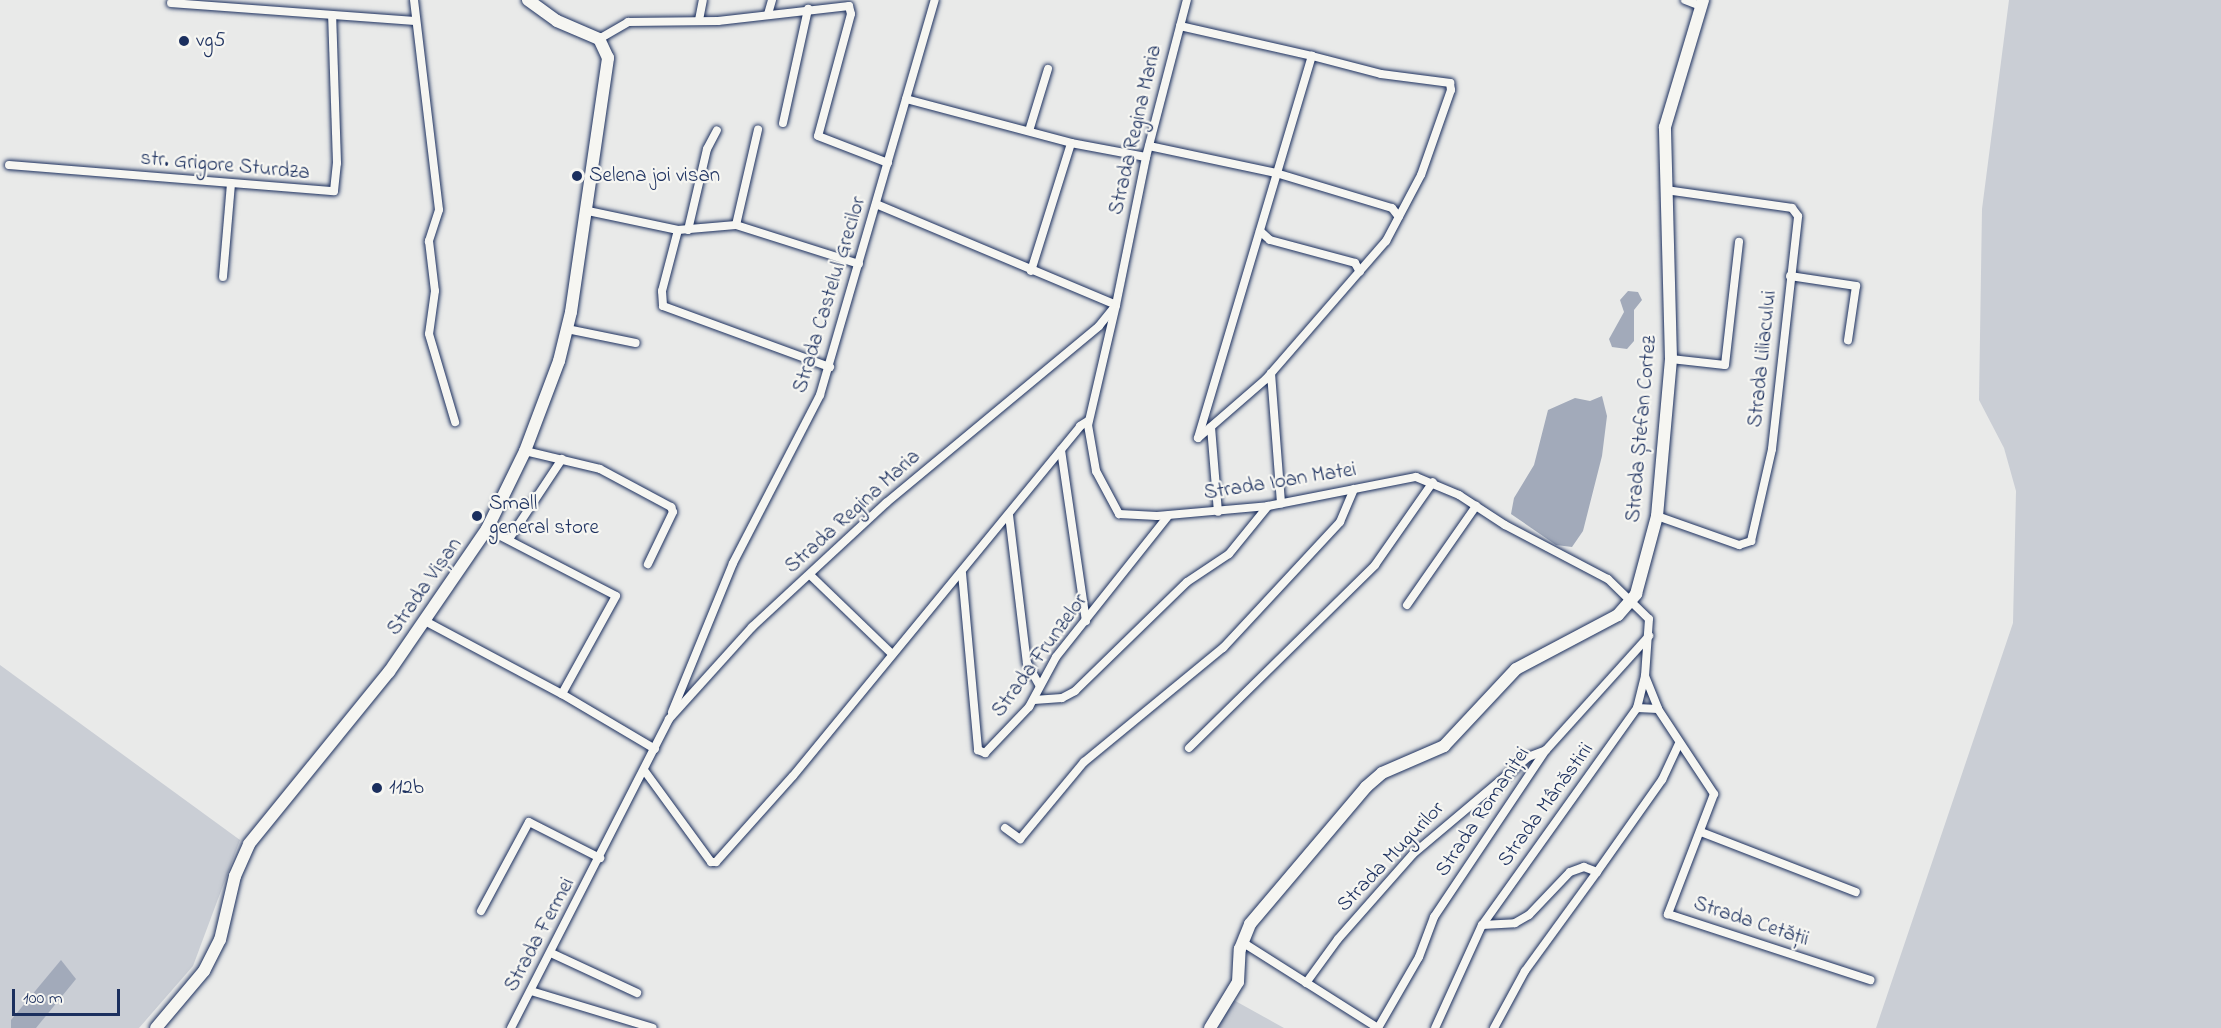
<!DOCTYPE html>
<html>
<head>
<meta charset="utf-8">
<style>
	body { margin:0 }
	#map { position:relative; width:2221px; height:1028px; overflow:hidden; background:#e9eae9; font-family:"Indie Flower",sans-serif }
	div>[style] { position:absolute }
	.green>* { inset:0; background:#caced5 }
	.water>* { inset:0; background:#a2aaba }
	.roads { filter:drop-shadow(0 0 2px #1b2f5e) drop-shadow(0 0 2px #1b2f5e) }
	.street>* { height:8px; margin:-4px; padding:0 4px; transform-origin:4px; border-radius:4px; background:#f6f6f2 }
	.secondary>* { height:12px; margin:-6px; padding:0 6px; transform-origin:6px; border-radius:6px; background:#f6f6f2 }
	.dots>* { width:16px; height:16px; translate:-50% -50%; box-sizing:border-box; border:3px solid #f6f6f2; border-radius:50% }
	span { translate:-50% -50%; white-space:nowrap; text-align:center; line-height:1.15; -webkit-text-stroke:4.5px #f6f6f2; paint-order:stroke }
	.poi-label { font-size:21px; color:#1b2f5e }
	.left { translate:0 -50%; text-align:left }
	.street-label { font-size:21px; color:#1b2f5e }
	.scale { position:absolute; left:12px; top:989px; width:108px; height:27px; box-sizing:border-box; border:3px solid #1b2f5e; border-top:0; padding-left:8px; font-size:18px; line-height:21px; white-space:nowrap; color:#1b2f5e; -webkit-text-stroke:4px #f6f6f2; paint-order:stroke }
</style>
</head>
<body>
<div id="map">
	<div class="green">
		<div style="clip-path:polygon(2009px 0,2221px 0,2221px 1028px,1876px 1028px,2013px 623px,2016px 491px,2004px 448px,1979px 400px,1982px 209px)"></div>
		<div style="clip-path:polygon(0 665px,240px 840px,193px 966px,139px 1028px,0 1028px)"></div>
		<div style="clip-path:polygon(1230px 998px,1284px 1028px,1210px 1028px)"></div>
	</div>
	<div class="water">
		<div style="clip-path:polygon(1628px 291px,1638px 292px,1642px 300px,1634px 310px,1634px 341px,1627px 349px,1612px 347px,1609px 339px,1624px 312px,1620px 300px)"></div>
		<div style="clip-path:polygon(1602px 396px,1607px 416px,1602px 456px,1583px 531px,1572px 547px,1556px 545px,1511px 514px,1514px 498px,1534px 465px,1548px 410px,1575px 398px,1590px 401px)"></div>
		<div style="clip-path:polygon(61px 960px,76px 979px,36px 1028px,11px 1028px,11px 1020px)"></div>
	</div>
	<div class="roads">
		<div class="street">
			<div style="left:414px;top:0;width:211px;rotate:83.2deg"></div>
			<div style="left:439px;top:210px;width:33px;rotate:108deg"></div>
			<div style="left:429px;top:241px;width:50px;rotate:83.2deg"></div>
			<div style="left:435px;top:291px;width:43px;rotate:97.9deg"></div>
			<div style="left:429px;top:334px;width:92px;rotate:73.5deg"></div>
			<div style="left:1685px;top:0;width:17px;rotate:21deg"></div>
			<div style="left:171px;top:3px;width:244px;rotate:4.2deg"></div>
			<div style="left:768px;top:14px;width:15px;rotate:-74deg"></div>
			<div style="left:699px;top:20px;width:20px;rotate:-79deg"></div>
			<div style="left:1180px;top:26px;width:135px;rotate:12.8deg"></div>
			<div style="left:1312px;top:56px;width:71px;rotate:14.6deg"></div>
			<div style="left:1381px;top:74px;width:70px;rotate:7.4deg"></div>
			<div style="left:1450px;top:83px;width:7px;rotate:82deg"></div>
			<div style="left:1451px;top:90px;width:90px;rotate:109.4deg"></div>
			<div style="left:1421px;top:175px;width:75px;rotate:117.9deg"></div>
			<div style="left:1386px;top:241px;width:183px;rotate:131deg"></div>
			<div style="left:1266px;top:379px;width:90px;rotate:139.1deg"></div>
			<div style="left:1198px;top:438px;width:399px;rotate:-73.4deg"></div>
			<div style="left:599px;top:39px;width:34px;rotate:-30deg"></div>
			<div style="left:628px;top:22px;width:90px;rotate:-0.6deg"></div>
			<div style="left:718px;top:21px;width:132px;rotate:-6.5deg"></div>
			<div style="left:849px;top:6px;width:8px;rotate:76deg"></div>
			<div style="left:851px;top:14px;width:126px;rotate:105.1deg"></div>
			<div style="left:818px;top:136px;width:75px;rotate:21.1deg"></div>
			<div style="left:906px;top:99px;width:171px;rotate:14.9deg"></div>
			<div style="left:783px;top:123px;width:117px;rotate:-77.6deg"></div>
			<div style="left:1029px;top:131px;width:65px;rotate:-73deg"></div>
			<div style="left:1149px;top:146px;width:130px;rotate:12deg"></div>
			<div style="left:1276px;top:173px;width:121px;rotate:16.8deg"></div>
			<div style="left:1392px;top:208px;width:11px;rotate:52deg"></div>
			<div style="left:9px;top:165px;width:326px;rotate:4.6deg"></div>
			<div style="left:334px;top:191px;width:28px;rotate:-84deg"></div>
			<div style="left:337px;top:163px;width:148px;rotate:-91.9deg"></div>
			<div style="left:876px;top:204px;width:260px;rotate:22.8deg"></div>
			<div style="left:1116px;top:305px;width:123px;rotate:103.1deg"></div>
			<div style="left:1088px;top:425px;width:47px;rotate:80.1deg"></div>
			<div style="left:1096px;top:471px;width:49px;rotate:61.9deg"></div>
			<div style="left:1119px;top:514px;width:38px;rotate:3deg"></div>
			<div style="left:1157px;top:516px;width:111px;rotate:-5.1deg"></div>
			<div style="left:1268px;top:506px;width:151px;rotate:-11.1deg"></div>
			<div style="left:1416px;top:477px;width:47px;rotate:22.7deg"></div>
			<div style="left:1459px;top:495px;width:55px;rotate:33.1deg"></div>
			<div style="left:1505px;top:525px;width:116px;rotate:27.7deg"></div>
			<div style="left:1608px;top:579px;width:57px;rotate:44.3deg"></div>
			<div style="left:1649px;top:619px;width:57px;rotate:94deg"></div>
			<div style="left:1645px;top:676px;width:33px;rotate:104deg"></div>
			<div style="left:1637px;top:708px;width:267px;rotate:125.5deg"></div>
			<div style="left:1482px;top:925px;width:113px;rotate:114.5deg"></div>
			<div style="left:588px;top:211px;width:92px;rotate:11.9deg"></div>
			<div style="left:678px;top:230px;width:58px;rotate:-4.9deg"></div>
			<div style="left:736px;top:225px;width:129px;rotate:17.6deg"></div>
			<div style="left:736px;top:225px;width:98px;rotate:-77deg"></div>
			<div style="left:678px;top:230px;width:63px;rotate:104.7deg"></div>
			<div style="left:662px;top:291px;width:15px;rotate:86deg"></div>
			<div style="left:663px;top:306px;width:178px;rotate:20.1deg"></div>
			<div style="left:688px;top:230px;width:83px;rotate:-76.8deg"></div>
			<div style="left:707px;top:149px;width:21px;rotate:-62deg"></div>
			<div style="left:1260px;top:231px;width:13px;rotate:42deg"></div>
			<div style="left:1270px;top:240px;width:88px;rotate:15.1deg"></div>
			<div style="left:1355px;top:263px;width:10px;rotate:61deg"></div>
			<div style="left:1031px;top:271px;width:134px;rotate:-72.6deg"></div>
			<div style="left:1071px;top:143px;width:76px;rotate:10.6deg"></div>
			<div style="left:1790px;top:276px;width:67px;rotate:8.6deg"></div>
			<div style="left:1856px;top:286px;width:55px;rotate:98.4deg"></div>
			<div style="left:223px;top:277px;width:93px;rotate:-85.1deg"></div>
			<div style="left:567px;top:329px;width:70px;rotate:11.5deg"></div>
			<div style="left:1671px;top:359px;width:54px;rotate:6.3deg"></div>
			<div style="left:1725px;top:365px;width:124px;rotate:-83.5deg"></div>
			<div style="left:1271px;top:373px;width:131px;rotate:85.6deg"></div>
			<div style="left:1211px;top:427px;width:85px;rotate:85.3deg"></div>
			<div style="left:1061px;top:450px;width:173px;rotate:81.7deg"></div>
			<div style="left:525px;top:451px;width:77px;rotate:13.5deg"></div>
			<div style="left:600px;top:469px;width:81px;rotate:28.2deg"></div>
			<div style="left:671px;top:507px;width:5px;rotate:68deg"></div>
			<div style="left:673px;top:512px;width:58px;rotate:115.7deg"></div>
			<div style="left:1009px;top:515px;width:149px;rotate:83.1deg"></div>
			<div style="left:1027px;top:663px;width:25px;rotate:61deg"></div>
			<div style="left:1657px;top:516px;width:87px;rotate:19.5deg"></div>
			<div style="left:1739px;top:545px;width:13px;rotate:-18deg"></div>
			<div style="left:1751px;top:541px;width:94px;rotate:-77.1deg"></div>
			<div style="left:1772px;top:449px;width:234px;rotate:-83.6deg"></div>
			<div style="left:1798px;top:216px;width:10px;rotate:-127deg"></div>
			<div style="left:1792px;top:208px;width:127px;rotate:-171.9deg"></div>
			<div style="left:487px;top:529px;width:145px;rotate:27.4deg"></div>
			<div style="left:616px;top:596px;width:112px;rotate:118.9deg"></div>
			<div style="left:562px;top:694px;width:108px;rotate:30.6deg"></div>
			<div style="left:509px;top:539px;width:96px;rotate:-56.5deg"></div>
			<div style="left:962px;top:573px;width:178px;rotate:84.8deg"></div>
			<div style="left:978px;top:750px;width:8px;rotate:23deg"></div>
			<div style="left:985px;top:753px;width:64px;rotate:-46.3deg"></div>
			<div style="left:1029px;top:707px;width:57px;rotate:-61.6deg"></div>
			<div style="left:1056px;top:657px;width:181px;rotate:-51.5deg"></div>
			<div style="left:810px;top:575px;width:114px;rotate:43.9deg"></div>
			<div style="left:1407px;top:605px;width:121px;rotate:-55.1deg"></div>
			<div style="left:425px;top:621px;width:155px;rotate:28.1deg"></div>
			<div style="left:1645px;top:676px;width:35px;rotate:68deg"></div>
			<div style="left:1658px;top:709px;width:102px;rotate:56.6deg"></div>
			<div style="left:1714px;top:794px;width:129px;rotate:111deg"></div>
			<div style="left:1668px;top:914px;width:213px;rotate:18.1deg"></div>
			<div style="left:1034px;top:700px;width:28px;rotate:-4deg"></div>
			<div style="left:1062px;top:698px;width:15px;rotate:-28deg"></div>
			<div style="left:1075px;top:691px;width:156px;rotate:-44.2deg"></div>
			<div style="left:1187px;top:582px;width:50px;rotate:-33.7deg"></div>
			<div style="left:1229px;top:554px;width:62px;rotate:-50.9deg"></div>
			<div style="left:1637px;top:708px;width:21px;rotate:3deg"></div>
			<div style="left:672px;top:712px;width:161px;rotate:-67.7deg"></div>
			<div style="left:733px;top:563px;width:189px;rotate:-62.6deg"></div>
			<div style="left:820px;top:395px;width:411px;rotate:-73.8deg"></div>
			<div style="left:1189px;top:748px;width:261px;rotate:-44.5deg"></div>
			<div style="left:1375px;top:565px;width:101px;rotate:-55.1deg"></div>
			<div style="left:644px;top:770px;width:114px;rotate:53.9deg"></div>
			<div style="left:711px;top:862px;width:5px"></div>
			<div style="left:716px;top:862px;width:115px;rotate:-48.2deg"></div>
			<div style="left:793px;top:776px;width:453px;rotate:-50.6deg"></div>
			<div style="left:1080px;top:426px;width:9px;rotate:-32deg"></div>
			<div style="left:1005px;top:828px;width:19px;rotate:36deg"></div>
			<div style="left:1020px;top:839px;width:100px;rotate:-50.3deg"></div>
			<div style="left:1084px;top:762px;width:180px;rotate:-39.4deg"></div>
			<div style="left:1223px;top:648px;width:172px;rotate:-47.1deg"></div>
			<div style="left:1340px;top:522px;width:36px;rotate:-67deg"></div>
			<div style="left:1701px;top:832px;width:166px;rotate:21.2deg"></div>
			<div style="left:481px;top:911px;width:101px;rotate:-61.7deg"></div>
			<div style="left:529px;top:822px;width:80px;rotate:26.9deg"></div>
			<div style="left:1482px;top:925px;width:33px;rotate:-3deg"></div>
			<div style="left:1515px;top:923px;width:16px;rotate:-30deg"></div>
			<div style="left:1529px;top:915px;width:59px;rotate:-46.4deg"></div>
			<div style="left:1570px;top:872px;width:15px;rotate:-20deg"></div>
			<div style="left:1584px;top:867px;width:14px;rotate:21deg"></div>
			<div style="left:1597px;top:872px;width:113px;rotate:-54.8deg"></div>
			<div style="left:1662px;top:780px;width:40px;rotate:-65deg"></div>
			<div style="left:1242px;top:942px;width:161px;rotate:32.3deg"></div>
			<div style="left:551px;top:953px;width:95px;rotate:24.9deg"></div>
			<div style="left:1306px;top:983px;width:54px;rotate:-54deg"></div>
			<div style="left:1338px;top:939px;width:113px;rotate:-48.6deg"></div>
			<div style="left:1413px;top:854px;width:150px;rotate:-40.1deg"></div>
			<div style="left:1528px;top:757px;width:19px;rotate:-21deg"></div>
			<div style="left:531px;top:991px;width:127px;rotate:16.9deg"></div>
			<div style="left:511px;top:1028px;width:347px;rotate:-62.9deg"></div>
			<div style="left:669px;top:719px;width:124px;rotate:-47.9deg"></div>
			<div style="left:752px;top:627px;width:183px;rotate:-42.8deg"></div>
			<div style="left:886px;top:503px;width:277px;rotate:-39.7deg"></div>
			<div style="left:1099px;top:326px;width:27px;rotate:-51deg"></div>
			<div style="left:1116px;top:305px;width:151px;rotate:-78.5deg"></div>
			<div style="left:1146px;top:157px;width:162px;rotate:-75.4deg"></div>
			<div style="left:1378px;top:1028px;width:82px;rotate:-60deg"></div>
			<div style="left:1419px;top:957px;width:43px;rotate:-69.4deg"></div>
			<div style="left:1434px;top:917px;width:201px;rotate:-56.2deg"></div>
			<div style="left:1546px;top:750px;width:154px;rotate:-47.9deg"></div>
			<div style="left:1494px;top:1028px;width:65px;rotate:-61.5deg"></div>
			<div style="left:1525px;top:971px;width:122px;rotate:-54deg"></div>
		</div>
		<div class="secondary">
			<div style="left:156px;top:1028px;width:75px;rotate:-49.9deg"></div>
			<div style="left:204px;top:971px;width:35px;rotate:-63deg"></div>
			<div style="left:220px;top:940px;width:66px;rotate:-76.8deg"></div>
			<div style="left:235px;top:876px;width:35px;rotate:-66deg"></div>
			<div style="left:249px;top:844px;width:222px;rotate:-50.9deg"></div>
			<div style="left:389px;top:672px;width:173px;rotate:-55.6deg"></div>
			<div style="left:487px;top:529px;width:87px;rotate:-64deg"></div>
			<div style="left:525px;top:451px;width:96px;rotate:-69.3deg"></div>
			<div style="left:559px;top:361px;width:50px;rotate:-76.2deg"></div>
			<div style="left:571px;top:312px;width:257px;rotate:-81.7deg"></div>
			<div style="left:608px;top:58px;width:21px;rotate:-115deg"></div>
			<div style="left:599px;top:39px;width:46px;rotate:-156.8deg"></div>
			<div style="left:557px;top:21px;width:36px;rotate:-144deg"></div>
			<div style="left:1210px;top:1028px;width:54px;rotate:-58.7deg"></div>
			<div style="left:1238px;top:982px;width:33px;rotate:-87deg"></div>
			<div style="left:1240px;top:949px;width:27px;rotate:-68deg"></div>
			<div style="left:1250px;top:924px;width:180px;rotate:-49.7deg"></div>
			<div style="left:1366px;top:787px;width:21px;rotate:-41deg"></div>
			<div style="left:1382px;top:773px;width:68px;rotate:-23.5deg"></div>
			<div style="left:1444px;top:746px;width:105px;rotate:-46.9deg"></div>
			<div style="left:1516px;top:669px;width:115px;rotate:-27.9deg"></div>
			<div style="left:1618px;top:615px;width:28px;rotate:-49deg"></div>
			<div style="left:1636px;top:594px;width:81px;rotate:-74.9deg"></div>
			<div style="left:1657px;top:516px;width:158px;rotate:-84.9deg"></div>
			<div style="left:1671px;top:359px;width:232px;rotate:-91.5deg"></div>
			<div style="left:1665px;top:127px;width:133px;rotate:-73.3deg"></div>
		</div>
	</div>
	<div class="dots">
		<div style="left:184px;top:41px;background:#1b2f5e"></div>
		<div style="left:577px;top:176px;background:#1b2f5e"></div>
		<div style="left:477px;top:516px;background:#1b2f5e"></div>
		<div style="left:377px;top:788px;background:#1b2f5e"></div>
	</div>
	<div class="poi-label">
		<span class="left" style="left:196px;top:41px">vg5</span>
		<span class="left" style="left:589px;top:176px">Selena joi visan</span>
		<span class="left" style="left:489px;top:516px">Small<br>general store</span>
		<span class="left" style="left:389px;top:788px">112b</span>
	</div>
	<div class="street-label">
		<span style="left:1136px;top:130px;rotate:-77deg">Strada Regina Maria</span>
		<span style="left:225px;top:166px;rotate:5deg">str. Grigore Sturdza</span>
		<span style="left:830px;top:295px;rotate:-73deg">Strada Castelul Grecilor</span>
		<span style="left:1763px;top:359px;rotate:-84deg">Strada Liliacului</span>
		<span style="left:1642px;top:429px;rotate:-85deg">Strada Ștefan Cortez</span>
		<span style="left:1280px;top:482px;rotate:-9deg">Strada Ioan Matei</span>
		<span style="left:853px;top:512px;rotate:-42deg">Strada Regina Maria</span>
		<span style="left:425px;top:587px;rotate:-55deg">Strada Vișan</span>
		<span style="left:1040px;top:656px;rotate:-54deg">Strada Frunzelor</span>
		<span style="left:1546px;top:805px;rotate:-54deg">Strada Mânăstirii</span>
		<span style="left:1483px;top:812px;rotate:-56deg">Strada Romaniței</span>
		<span style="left:1391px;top:857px;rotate:-46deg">Strada Mugurilor</span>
		<span style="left:1751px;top:922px;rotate:18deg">Strada Cetății</span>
		<span style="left:540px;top:935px;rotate:-62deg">Strada Fermei</span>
	</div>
	<div class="scale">100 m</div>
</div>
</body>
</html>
